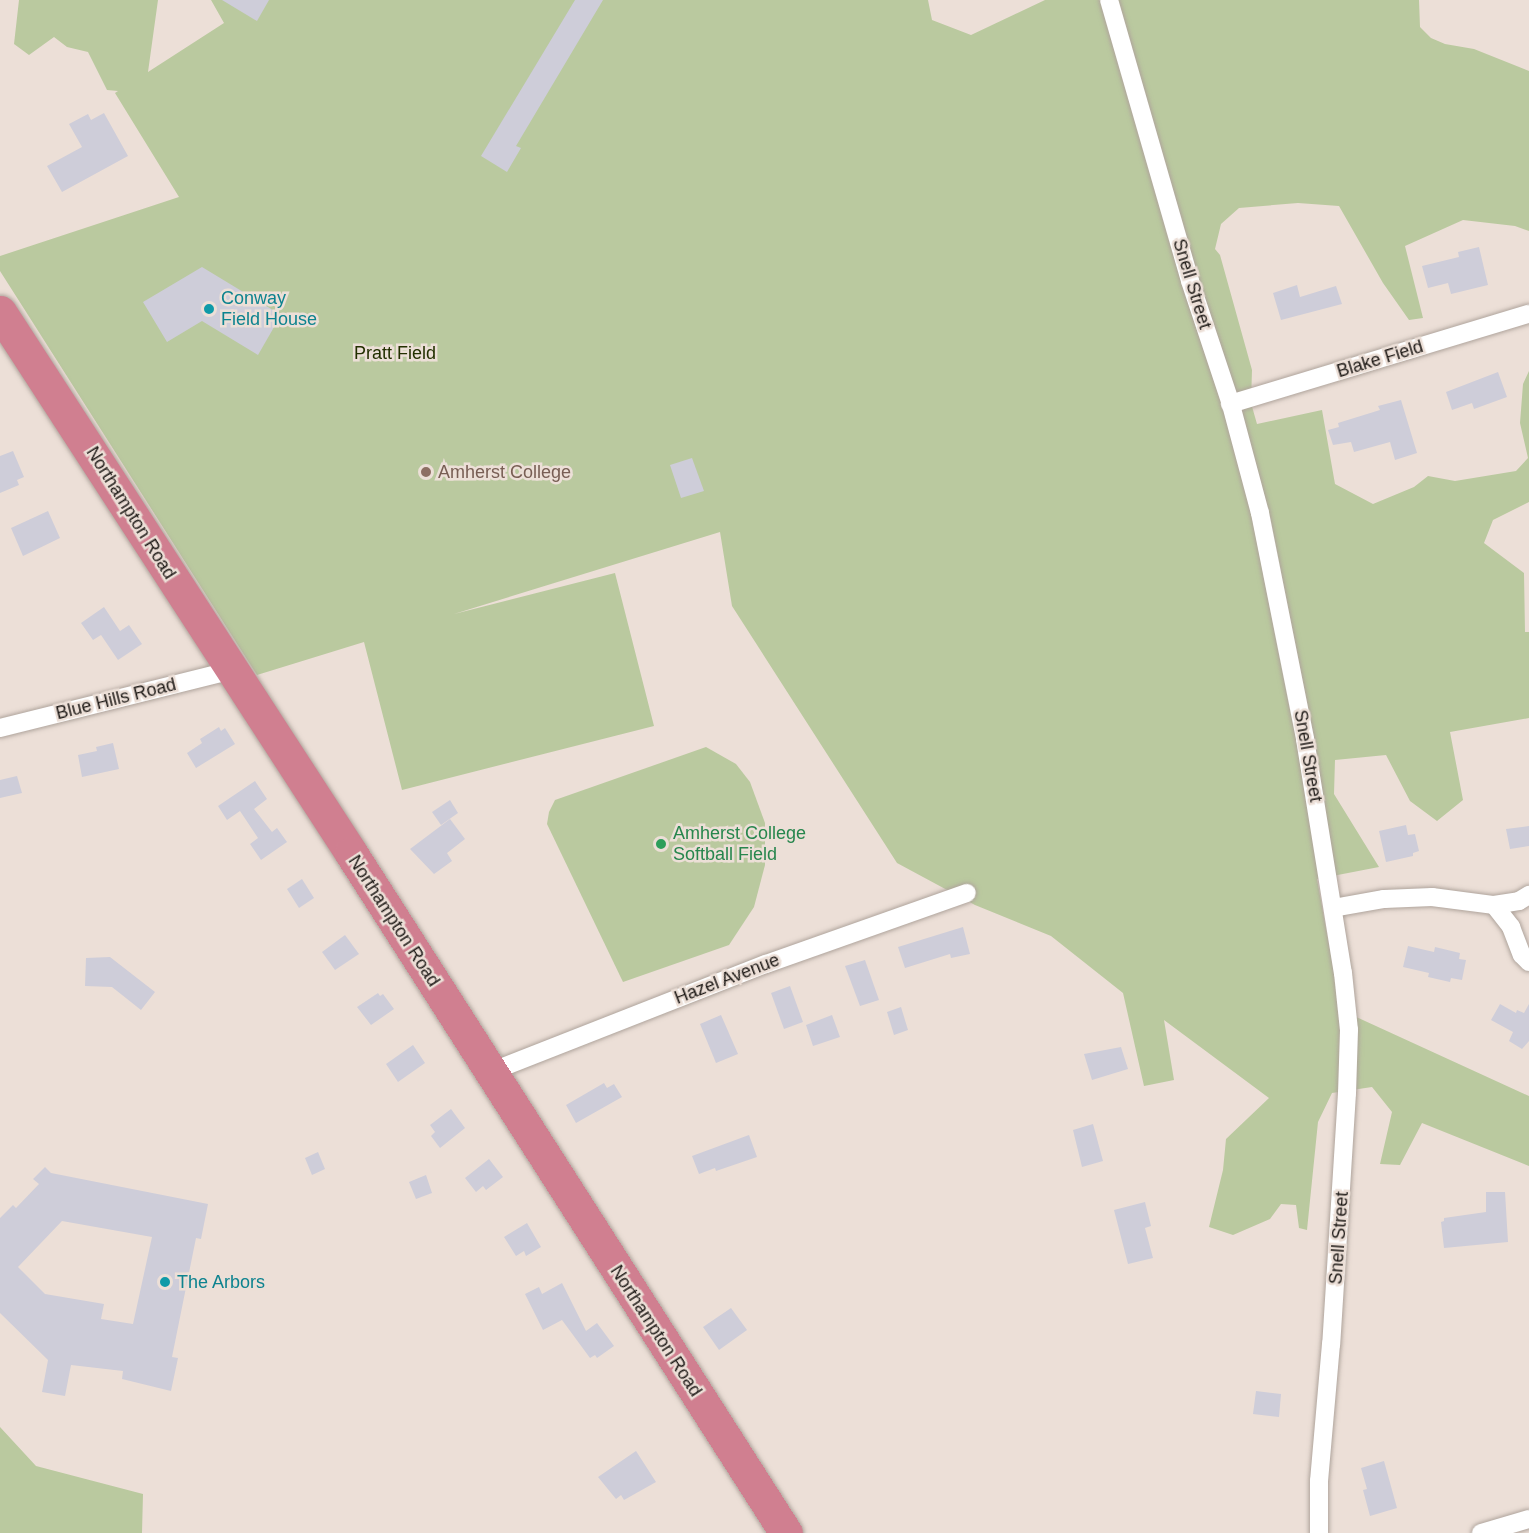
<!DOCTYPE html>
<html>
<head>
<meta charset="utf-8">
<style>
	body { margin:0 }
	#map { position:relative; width:1529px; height:1533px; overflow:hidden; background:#ecdfd7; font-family:Arial,sans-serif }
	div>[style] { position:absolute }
	.green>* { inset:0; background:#bac99f }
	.building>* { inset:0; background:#cecdd9 }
	.roads { filter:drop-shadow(0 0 2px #afa49c) drop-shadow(0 0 2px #afa49c) }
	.street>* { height:18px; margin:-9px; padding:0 9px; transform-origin:9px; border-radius:9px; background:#fff }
	.highway>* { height:33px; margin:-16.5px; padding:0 16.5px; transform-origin:16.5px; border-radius:16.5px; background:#d07f90 }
	.dots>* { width:16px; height:16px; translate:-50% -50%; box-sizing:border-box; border:3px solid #ecdfd7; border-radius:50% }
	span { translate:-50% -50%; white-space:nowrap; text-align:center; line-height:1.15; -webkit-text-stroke:5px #ecdfd7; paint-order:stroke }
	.street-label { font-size:18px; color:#1d1916 }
	.culture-label { font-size:18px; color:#0d838f }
	.left { translate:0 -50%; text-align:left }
	.park-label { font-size:18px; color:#233000 }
	.education-label { font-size:18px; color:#785e54 }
	.leisure-label { font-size:18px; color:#27864d }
</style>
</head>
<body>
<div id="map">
	<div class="green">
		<div style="clip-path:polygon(19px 0,158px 0,148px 72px,224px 23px,211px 0,928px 0,932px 20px,971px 35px,1045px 0,1419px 0,1420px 27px,1431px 38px,1445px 44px,1474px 49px,1529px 71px,1529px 231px,1515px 226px,1463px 220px,1405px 246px,1423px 318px,1409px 320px,1383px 283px,1339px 206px,1298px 203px,1239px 208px,1221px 224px,1215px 249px,1220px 255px,1252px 370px,1251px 403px,1257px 424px,1322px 410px,1335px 484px,1373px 504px,1414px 487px,1428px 476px,1455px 481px,1516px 471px,1528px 458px,1520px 423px,1523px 384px,1529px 371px,1529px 502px,1493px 520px,1484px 543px,1524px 573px,1525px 632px,1529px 632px,1529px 718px,1450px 732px,1463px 800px,1437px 821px,1410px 801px,1386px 755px,1335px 760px,1334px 794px,1379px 867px,1317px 879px,1341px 1010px,1529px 1096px,1529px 1166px,1422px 1123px,1400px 1165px,1380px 1164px,1392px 1112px,1372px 1087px,1332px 1093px,1318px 1122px,1307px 1230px,1299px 1228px,1296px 1205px,1281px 1204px,1270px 1219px,1233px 1235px,1209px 1227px,1223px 1170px,1226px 1139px,1269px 1098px,1164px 1020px,1174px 1080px,1144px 1086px,1123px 993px,1051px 936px,975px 905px,897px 863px,732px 606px,720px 532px,454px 614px,615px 573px,654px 726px,402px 790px,364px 642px,257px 675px,0 271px,0 256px,179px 197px,115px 93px,118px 91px,107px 90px,88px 52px,67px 47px,54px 37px,29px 55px,14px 44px)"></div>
		<div style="clip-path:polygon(706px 747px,736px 764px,750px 782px,765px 823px,765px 865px,754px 907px,729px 945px,623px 982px,547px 824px,549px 812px,555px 800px)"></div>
		<div style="clip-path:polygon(0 1427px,36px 1466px,143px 1494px,142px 1533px,0 1533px)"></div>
	</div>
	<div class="building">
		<div style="clip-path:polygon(222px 0,269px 0,257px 21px)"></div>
		<div style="clip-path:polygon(575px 0,603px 0,516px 146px,521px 148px,507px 172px,481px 156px)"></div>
		<div style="clip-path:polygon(104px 113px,128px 156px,62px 192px,47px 166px,82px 147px,69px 124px,88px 114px,91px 120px)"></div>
		<div style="clip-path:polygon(1479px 247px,1488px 285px,1451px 294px,1448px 283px,1428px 288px,1422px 266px,1459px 257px,1458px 252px)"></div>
		<div style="clip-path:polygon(202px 267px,281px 315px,258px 355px,202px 321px,167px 342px,143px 302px)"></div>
		<div style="clip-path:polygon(1297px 285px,1300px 297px,1336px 286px,1342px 304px,1281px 320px,1273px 293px)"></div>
		<div style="clip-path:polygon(1498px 372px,1507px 397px,1474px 409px,1472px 403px,1452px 410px,1446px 392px)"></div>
		<div style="clip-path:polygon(1401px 400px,1417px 453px,1395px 460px,1390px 442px,1354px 452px,1351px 442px,1333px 445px,1328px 430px,1339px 427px,1338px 423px,1380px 410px,1378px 406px)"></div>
		<div style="clip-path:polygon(13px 451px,24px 477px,17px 480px,19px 485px,0 493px,0 456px)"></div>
		<div style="clip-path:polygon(692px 458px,704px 491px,681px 498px,670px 465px)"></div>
		<div style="clip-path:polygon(48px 511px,60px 538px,23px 556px,11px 528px)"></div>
		<div style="clip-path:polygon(104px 607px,120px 631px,129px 625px,142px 644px,118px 660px,101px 635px,93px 640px,81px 623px)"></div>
		<div style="clip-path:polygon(219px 727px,221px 731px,225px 728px,235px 744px,196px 768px,187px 753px,202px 743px,200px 739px)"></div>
		<div style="clip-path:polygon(113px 743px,119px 769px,82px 777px,78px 755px,97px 751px,96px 747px)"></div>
		<div style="clip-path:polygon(17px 776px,22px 793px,0 798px,0 780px)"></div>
		<div style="clip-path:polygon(255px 781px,267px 799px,254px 809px,272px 832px,277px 828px,287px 842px,261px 860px,250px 844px,258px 838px,240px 811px,227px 820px,218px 806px)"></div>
		<div style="clip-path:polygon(450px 800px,458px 813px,441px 825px,432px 812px)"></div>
		<div style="clip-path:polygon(450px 819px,465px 839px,447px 853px,452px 861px,434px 874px,410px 849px)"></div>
		<div style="clip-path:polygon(1406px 825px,1408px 835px,1415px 834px,1419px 851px,1413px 853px,1413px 856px,1386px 862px,1379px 831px)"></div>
		<div style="clip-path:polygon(1529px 826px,1529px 846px,1510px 849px,1506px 829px)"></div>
		<div style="clip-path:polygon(302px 879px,314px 898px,299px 908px,287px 889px)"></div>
		<div style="clip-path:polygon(963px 927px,970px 954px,951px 958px,950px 954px,905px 968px,898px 947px)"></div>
		<div style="clip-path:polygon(345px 935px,359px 954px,335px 970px,322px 952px)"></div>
		<div style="clip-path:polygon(1408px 946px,1434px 952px,1435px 947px,1460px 953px,1459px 959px,1466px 960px,1462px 980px,1451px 978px,1450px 982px,1428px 977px,1429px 973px,1403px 967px)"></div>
		<div style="clip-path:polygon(110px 957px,155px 992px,141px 1010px,112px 987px,85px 986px,86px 958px)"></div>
		<div style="clip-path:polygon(865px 960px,879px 1000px,860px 1006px,845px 966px)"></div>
		<div style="clip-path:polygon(790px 986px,803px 1022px,784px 1029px,771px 993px)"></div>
		<div style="clip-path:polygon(378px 993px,380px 996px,383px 994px,394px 1009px,371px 1025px,357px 1007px)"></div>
		<div style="clip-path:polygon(1500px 1004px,1516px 1013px,1517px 1010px,1524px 1013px,1529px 1004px,1529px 1041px,1522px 1049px,1509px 1041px,1513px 1032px,1491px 1020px)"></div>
		<div style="clip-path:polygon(901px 1007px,908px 1030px,894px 1035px,887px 1012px)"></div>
		<div style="clip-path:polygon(721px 1015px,738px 1054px,716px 1063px,700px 1024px)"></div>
		<div style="clip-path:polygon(832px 1015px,840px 1037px,813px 1046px,806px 1025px)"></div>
		<div style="clip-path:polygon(413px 1045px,425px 1063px,398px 1082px,386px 1064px)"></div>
		<div style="clip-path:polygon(1121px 1047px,1128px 1069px,1092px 1080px,1084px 1054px)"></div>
		<div style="clip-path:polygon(604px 1083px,607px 1088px,614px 1084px,622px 1097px,576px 1123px,566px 1105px)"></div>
		<div style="clip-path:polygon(451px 1109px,465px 1128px,440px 1148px,431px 1136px,435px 1132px,430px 1125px)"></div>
		<div style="clip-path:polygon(1093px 1124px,1103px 1161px,1082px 1167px,1073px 1130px)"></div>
		<div style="clip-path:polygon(749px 1135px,757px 1157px,716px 1171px,715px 1168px,699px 1174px,692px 1156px)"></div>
		<div style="clip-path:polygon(318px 1152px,325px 1169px,312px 1175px,305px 1158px)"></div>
		<div style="clip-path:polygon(489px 1159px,503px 1177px,486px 1190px,483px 1186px,476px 1192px,465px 1178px)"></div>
		<div style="clip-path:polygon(evenodd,45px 1167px,51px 1173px,208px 1204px,201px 1239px,196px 1238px,172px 1357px,178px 1358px,171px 1391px,122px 1379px,123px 1371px,71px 1365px,65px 1396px,42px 1392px,48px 1360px,0 1313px,0 1218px,13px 1205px,16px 1208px,39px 1184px,33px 1179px,45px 1167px,62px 1221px,152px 1237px,133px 1324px,101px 1319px,104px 1304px,45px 1294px,18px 1267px,62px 1221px)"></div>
		<div style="clip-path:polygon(426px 1175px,432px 1193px,416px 1199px,409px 1182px)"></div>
		<div style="clip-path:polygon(1486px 1192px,1505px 1192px,1508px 1242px,1444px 1248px,1441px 1222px,1444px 1221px,1444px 1218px,1486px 1212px)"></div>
		<div style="clip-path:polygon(1145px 1202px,1151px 1226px,1145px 1228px,1153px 1258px,1128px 1264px,1114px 1210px)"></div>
		<div style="clip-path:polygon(527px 1223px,541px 1247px,526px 1256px,524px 1251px,516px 1256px,504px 1237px)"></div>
		<div style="clip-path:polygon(562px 1283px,586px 1331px,597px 1323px,614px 1346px,597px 1358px,595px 1355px,590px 1358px,562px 1320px,543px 1330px,525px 1294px,539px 1287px,542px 1294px)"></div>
		<div style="clip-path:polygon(731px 1308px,747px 1330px,719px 1350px,703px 1327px)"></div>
		<div style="clip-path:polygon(1256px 1391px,1281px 1394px,1279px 1417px,1253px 1414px)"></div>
		<div style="clip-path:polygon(636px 1451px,656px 1482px,624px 1500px,621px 1495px,616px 1499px,598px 1477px)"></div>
		<div style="clip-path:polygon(1384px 1461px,1397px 1508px,1370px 1516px,1363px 1490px,1367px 1489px,1361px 1468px)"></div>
	</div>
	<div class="roads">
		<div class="street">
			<div style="left:1109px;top:0;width:292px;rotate:73.9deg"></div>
			<div style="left:1190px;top:281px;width:126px;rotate:71.6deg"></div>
			<div style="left:1230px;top:401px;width:116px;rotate:75deg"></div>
			<div style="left:1260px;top:513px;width:230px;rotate:78.7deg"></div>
			<div style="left:1305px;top:739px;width:237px;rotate:80.8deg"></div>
			<div style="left:1343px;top:973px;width:57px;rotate:84deg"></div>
			<div style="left:1349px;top:1030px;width:63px;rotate:91.8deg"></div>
			<div style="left:1347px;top:1093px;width:252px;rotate:93.6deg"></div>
			<div style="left:1331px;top:1344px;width:138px;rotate:95deg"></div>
			<div style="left:1319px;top:1481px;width:52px;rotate:90deg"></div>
			<div style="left:1230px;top:404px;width:312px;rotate:-16.8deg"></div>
			<div style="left:0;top:728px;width:239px;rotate:-14deg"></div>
			<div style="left:1494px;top:905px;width:28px;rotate:52deg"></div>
			<div style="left:1511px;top:927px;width:30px;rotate:69deg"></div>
			<div style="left:1522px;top:955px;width:10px;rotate:45deg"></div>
			<div style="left:1333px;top:908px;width:52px;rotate:-10deg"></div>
			<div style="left:1384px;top:899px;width:48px;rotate:-2.4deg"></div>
			<div style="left:1432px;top:897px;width:63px;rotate:7.4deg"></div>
			<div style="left:1494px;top:905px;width:25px;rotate:-9deg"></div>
			<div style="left:1519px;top:901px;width:12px;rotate:-31deg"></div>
			<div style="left:490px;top:1072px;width:296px;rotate:-21.4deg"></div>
			<div style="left:766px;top:964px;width:213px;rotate:-19.5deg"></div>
			<div style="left:1481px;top:1533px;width:50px;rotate:-16.3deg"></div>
		</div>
		<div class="highway">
			<div style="left:0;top:312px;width:645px;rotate:57.02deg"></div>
			<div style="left:351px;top:853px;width:807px;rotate:57.39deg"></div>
		</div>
	</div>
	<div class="dots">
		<div style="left:209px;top:309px;background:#0f9aa8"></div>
		<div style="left:426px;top:472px;background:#8d6e63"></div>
		<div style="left:661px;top:844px;background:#2e9e5b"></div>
		<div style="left:165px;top:1282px;background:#0f9aa8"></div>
	</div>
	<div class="street-label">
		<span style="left:1192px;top:284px;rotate:73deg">Snell Street</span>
		<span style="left:1380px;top:359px;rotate:-17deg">Blake Field</span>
		<span style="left:131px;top:513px;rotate:58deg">Northampton Road</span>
		<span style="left:116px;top:699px;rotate:-14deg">Blue Hills Road</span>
		<span style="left:1308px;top:756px;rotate:80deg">Snell Street</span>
		<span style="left:394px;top:921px;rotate:57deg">Northampton Road</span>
		<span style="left:727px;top:979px;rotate:-21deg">Hazel Avenue</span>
		<span style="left:1339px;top:1238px;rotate:-86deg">Snell Street</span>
		<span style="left:656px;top:1331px;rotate:57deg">Northampton Road</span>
	</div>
	<div class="culture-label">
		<span class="left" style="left:221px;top:309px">Conway<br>Field House</span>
		<span class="left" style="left:177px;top:1282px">The Arbors</span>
	</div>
	<div class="park-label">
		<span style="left:395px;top:353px">Pratt Field</span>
	</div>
	<div class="education-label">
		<span class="left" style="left:438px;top:472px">Amherst College</span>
	</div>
	<div class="leisure-label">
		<span class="left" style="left:673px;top:844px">Amherst College<br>Softball Field</span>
	</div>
</div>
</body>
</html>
